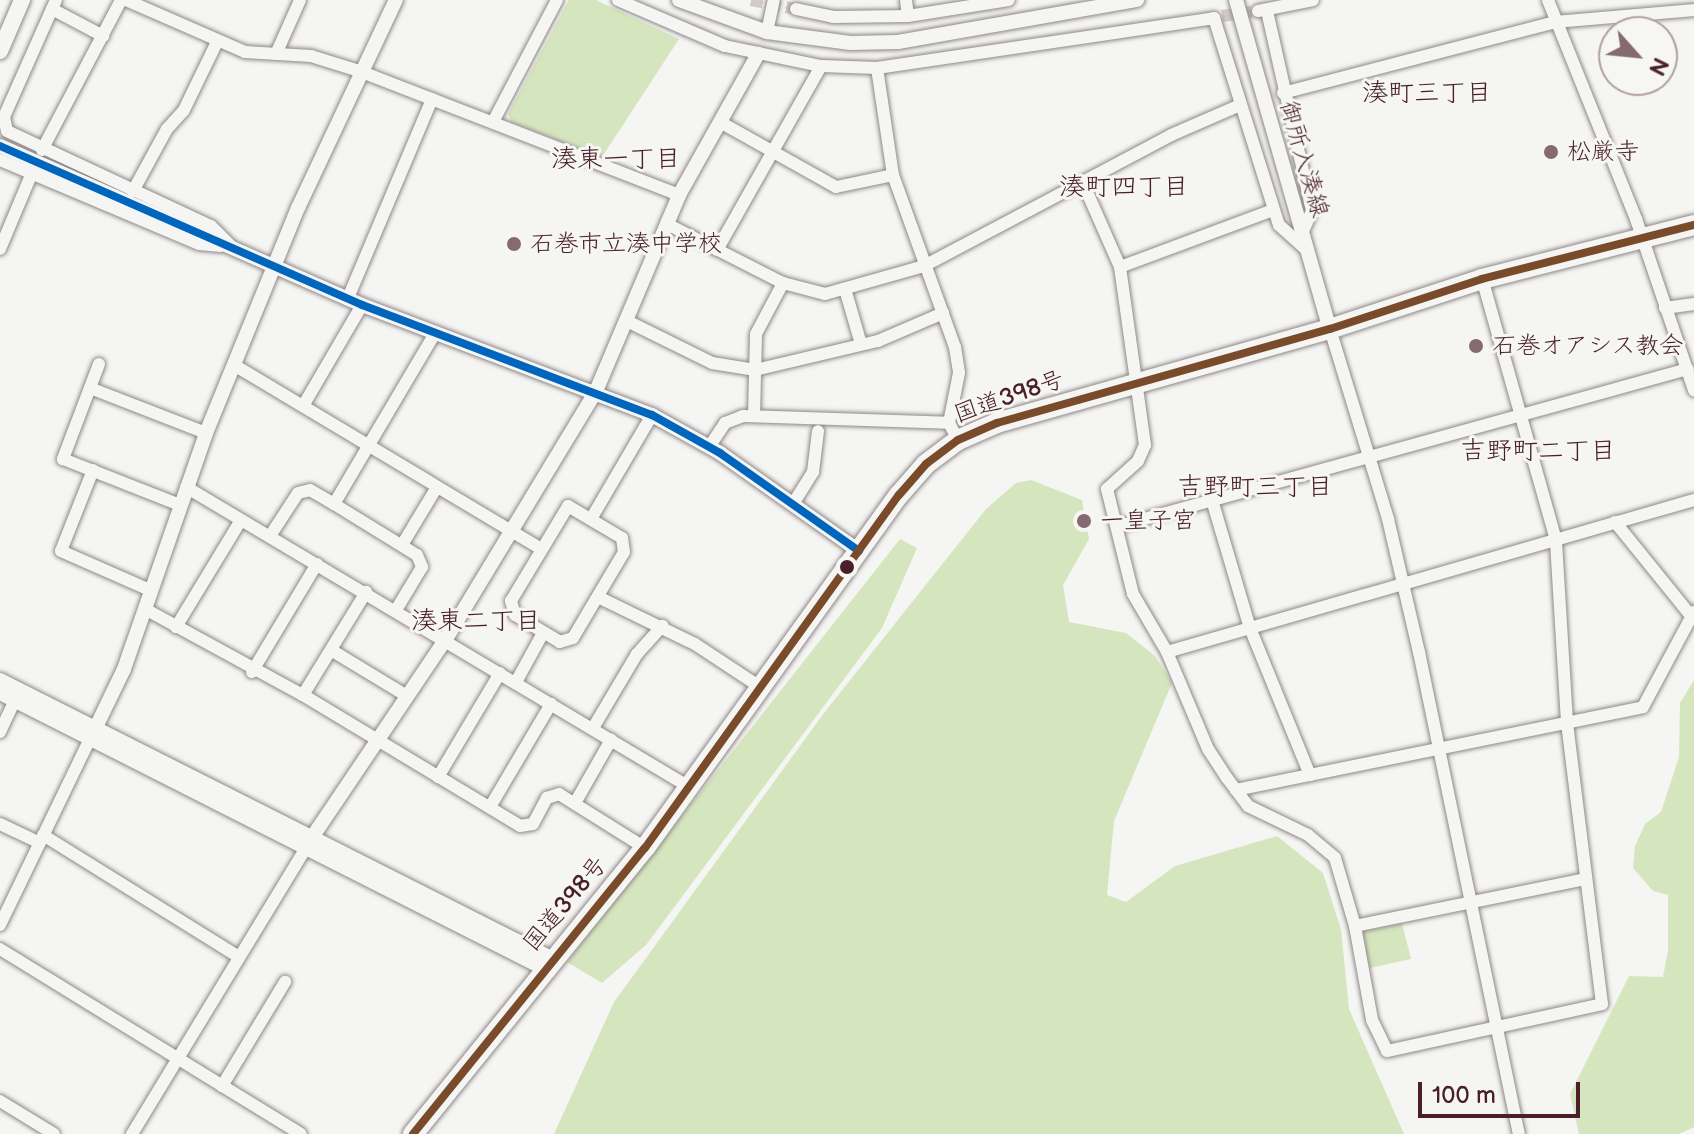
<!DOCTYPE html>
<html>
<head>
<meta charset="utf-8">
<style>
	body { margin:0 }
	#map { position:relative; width:1694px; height:1134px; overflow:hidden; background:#f5f5f3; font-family:"Balsamiq Sans","Klee One",sans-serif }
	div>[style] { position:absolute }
	.green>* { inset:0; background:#d5e6be }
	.minor-tunnel>* { height:12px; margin-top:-6px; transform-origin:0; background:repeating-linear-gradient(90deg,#d3cacb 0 12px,transparent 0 18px) }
	.roads { filter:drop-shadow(0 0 2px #8f8788) drop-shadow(0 0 2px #8f8788) }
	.minor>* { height:12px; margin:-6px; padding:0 6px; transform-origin:6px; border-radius:6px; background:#f5f5f3 }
	.tertiary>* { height:14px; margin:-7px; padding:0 7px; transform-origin:7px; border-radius:7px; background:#f5f5f3 }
	.secondary>* { height:16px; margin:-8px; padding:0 8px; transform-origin:8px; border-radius:8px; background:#f5f5f3 }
	.trunk>* { height:20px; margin:-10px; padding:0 10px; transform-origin:10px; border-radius:10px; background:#f5f5f3 }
	.bus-1>* { height:8px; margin:-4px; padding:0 4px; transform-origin:4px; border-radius:4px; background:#0065bd }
	.bus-2>* { height:8px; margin:-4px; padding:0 4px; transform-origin:4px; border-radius:4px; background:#7a4b2a }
	.dots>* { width:22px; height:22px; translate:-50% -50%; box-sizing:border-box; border:4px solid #f6f6f2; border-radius:50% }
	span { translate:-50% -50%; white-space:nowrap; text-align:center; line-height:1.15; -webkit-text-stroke:6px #f6f6f2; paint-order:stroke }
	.poi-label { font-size:24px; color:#4a1f2b }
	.left { translate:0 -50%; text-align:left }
	.street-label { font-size:24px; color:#4a1f2b }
	.neighbourhood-label { font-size:26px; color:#4a1f2b }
	.north { position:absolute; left:1598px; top:16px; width:80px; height:80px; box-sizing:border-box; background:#f6f6f2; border:2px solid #b1a0a2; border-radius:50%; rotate:117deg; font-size:22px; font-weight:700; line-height:32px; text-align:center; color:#4a1f2b }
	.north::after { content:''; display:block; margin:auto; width:28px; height:36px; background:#866a71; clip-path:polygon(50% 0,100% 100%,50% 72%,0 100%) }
	.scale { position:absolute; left:1418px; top:1082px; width:162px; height:36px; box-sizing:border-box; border:4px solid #4a1f2b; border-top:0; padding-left:10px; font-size:24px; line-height:28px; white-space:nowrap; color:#4a1f2b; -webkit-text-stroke:6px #f6f6f2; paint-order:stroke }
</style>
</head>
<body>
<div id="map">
	<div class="green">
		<div style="clip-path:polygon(569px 0,596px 0,679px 39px,602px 157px,511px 122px,508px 114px)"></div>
		<div style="clip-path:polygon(1031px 480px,1082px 500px,1089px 539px,1063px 585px,1069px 622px,1126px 633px,1155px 656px,1172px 683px,1114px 821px,1107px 895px,1126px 902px,1175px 866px,1277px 836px,1323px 873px,1341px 929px,1349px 1009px,1404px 1134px,554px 1134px,614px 1002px,824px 713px,986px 509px,1016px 483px)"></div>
		<div style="clip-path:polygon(900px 539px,917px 548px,882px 628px,646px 945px,602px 983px,567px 962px)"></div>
		<div style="clip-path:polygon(1694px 680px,1694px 1127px,1679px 1134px,1579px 1134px,1570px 1094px,1629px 976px,1663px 977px,1668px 950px,1668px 895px,1653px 891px,1633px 868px,1635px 846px,1645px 824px,1661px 812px,1679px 757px,1680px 703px)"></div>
		<div style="clip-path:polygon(1402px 923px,1411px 959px,1370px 968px,1362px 932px)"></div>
	</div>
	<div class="minor-tunnel">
		<div style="left:751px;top:0;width:46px;rotate:11.3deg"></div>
		<div style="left:1222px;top:16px;width:36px;rotate:-8deg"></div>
	</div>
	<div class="roads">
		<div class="minor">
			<div style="left:56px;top:0;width:128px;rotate:114deg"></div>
			<div style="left:4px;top:117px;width:14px;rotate:78deg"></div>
			<div style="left:7px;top:131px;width:225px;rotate:25deg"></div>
			<div style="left:211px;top:226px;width:28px;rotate:45deg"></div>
			<div style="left:126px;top:0;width:130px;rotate:23.6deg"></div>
			<div style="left:245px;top:52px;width:66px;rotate:3.5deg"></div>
			<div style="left:311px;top:56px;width:53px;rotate:17.4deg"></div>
			<div style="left:362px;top:72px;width:340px;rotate:21.2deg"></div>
			<div style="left:618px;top:0;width:116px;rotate:23.3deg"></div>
			<div style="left:725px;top:46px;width:98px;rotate:11.8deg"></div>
			<div style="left:821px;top:66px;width:56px;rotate:2deg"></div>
			<div style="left:877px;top:68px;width:341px;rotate:-8.4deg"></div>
			<div style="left:1214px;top:18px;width:217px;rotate:72.6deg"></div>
			<div style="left:1279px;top:225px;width:38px;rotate:42deg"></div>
			<div style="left:906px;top:0;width:16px;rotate:83deg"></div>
			<div style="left:1548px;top:0;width:236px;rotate:68.1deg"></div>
			<div style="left:1636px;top:219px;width:181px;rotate:71.3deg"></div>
			<div style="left:52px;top:9px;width:58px;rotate:27.9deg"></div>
			<div style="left:796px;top:9px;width:38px;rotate:12deg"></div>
			<div style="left:833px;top:17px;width:75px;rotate:-0.8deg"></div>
			<div style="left:908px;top:16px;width:102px;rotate:-9deg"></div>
			<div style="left:1258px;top:11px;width:56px;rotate:-11.3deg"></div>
			<div style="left:1267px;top:11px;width:205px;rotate:77.3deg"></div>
			<div style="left:1312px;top:211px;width:24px;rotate:114deg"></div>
			<div style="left:767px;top:32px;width:33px;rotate:-78deg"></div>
			<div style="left:276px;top:54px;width:59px;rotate:-66deg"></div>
			<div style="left:877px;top:68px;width:108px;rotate:81.5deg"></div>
			<div style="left:893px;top:175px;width:183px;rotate:70.2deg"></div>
			<div style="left:955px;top:347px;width:26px;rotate:81deg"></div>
			<div style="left:959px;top:373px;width:51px;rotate:101.3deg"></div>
			<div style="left:949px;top:423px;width:19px;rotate:62deg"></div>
			<div style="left:1283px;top:93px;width:281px;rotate:-14.6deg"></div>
			<div style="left:1555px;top:22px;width:140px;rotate:-4.9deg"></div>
			<div style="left:493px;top:122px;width:138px;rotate:-62.3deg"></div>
			<div style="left:720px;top:122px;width:133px;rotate:29.3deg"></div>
			<div style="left:836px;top:187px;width:58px;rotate:-11.9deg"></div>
			<div style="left:42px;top:150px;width:170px;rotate:-62.2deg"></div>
			<div style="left:0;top:160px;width:216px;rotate:22.9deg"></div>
			<div style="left:199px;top:244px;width:22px;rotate:5deg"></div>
			<div style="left:1083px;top:183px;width:92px;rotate:66.2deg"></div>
			<div style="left:1120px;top:267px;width:180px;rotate:82deg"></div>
			<div style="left:1145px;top:445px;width:17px;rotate:114deg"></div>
			<div style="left:1138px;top:461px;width:42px;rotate:137.9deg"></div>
			<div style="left:1107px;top:489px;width:108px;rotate:76.1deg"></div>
			<div style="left:1133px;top:594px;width:67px;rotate:59.6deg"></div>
			<div style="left:1167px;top:652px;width:105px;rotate:67.1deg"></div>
			<div style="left:1208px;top:749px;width:35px;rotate:57deg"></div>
			<div style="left:1227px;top:778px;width:35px;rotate:53deg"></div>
			<div style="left:1248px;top:806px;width:67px;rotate:25.8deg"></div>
			<div style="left:1308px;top:835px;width:35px;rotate:40deg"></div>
			<div style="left:1335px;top:858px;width:71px;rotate:73.6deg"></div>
			<div style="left:1355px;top:926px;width:96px;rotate:79.7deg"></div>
			<div style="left:1372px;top:1020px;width:34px;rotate:64deg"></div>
			<div style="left:1387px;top:1051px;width:220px;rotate:-12.3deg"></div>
			<div style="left:1602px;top:1004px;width:284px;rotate:-97.1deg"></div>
			<div style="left:1567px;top:722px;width:182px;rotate:-93.5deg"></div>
			<div style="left:1556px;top:540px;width:271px;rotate:-105.8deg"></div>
			<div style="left:133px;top:191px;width:71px;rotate:-61.3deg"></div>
			<div style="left:167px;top:129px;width:25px;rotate:-48deg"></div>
			<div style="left:184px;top:110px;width:76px;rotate:-64.1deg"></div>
			<div style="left:667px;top:224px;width:130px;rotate:27deg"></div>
			<div style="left:783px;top:283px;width:43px;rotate:14.7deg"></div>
			<div style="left:825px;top:294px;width:103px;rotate:-15.8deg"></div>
			<div style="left:924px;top:266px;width:280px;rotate:-27.9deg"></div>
			<div style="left:1171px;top:135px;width:75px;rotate:-23.5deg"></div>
			<div style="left:0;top:249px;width:82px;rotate:-67.2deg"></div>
			<div style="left:717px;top:250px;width:211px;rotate:-60.5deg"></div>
			<div style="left:1120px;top:267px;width:163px;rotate:-20.4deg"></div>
			<div style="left:845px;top:289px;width:57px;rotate:73.8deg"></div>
			<div style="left:348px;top:298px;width:216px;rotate:-67.1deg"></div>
			<div style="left:1665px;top:308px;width:29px;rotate:-8deg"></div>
			<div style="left:629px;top:322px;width:93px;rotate:26.3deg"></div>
			<div style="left:712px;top:363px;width:44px;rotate:9.2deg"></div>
			<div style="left:755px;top:370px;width:126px;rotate:-13.3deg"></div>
			<div style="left:878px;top:341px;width:71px;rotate:-23.3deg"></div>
			<div style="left:1330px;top:329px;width:199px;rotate:73deg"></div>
			<div style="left:1388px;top:519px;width:137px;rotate:76.9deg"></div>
			<div style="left:1419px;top:652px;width:492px;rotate:78.3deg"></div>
			<div style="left:99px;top:364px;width:102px;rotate:110.8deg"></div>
			<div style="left:63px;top:459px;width:126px;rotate:21.5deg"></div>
			<div style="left:234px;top:365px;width:358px;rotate:30.9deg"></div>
			<div style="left:90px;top:388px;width:124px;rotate:21.2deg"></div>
			<div style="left:303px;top:406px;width:117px;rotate:-59.7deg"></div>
			<div style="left:754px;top:416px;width:82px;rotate:-88.6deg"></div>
			<div style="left:756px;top:334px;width:58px;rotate:-62.1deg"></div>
			<div style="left:709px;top:447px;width:29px;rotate:-56deg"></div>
			<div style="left:725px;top:423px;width:19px;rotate:-21deg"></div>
			<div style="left:743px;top:416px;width:206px;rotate:1.9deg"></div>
			<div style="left:93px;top:470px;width:87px;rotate:111.6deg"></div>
			<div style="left:61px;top:551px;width:97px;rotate:23.7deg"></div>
			<div style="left:186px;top:487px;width:588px;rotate:30.8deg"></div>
			<div style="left:1212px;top:500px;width:134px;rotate:73.5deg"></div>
			<div style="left:1250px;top:628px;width:159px;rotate:67.8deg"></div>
			<div style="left:334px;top:504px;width:199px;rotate:-59.4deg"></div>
			<div style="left:793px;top:504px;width:38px;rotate:-58deg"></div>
			<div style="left:813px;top:472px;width:41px;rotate:-83deg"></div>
			<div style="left:568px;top:506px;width:63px;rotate:30.7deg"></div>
			<div style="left:622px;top:538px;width:14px;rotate:82deg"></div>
			<div style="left:624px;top:552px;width:100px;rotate:120.7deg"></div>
			<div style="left:573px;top:638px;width:14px;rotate:163deg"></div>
			<div style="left:560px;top:642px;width:52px;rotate:-149deg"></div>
			<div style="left:515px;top:615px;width:15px;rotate:-106deg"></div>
			<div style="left:511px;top:601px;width:111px;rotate:-59deg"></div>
			<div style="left:591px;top:519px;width:121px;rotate:-59.6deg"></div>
			<div style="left:1615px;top:522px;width:122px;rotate:51deg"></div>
			<div style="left:1119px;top:526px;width:590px;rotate:-15.43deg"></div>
			<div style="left:270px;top:536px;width:51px;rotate:-56.9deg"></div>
			<div style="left:298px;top:493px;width:12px;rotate:-14deg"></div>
			<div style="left:310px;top:490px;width:28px;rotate:30deg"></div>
			<div style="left:334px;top:504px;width:97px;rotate:31.6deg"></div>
			<div style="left:417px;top:555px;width:13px;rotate:67deg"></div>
			<div style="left:422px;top:567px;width:50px;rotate:121.2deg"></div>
			<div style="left:402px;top:545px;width:68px;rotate:-58.9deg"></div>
			<div style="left:598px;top:597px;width:108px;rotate:25.9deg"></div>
			<div style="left:695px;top:644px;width:82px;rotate:33.5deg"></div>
			<div style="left:145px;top:609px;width:180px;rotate:28.6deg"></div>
			<div style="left:303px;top:695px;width:253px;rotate:31.1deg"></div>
			<div style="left:520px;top:826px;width:13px;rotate:-9deg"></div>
			<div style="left:533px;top:824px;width:30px;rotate:-62deg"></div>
			<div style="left:547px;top:798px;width:13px;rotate:-18deg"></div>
			<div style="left:559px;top:794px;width:102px;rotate:32.1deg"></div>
			<div style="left:176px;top:627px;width:125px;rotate:-58.7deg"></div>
			<div style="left:331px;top:650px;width:89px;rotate:31.2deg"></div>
			<div style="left:1167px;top:652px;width:548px;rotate:-16.09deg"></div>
			<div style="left:252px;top:672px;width:126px;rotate:-59deg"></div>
			<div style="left:516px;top:682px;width:56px;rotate:-61.1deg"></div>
			<div style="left:303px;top:695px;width:121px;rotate:-58.5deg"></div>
			<div style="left:593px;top:728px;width:86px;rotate:-59.3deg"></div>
			<div style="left:637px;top:654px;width:38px;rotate:-48deg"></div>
			<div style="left:0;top:732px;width:35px;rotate:-65deg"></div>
			<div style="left:438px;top:777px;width:121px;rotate:-59.2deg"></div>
			<div style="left:1236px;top:790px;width:415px;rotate:-11.5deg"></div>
			<div style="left:1643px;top:707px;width:108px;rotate:-61.8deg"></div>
			<div style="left:575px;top:803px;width:73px;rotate:-60.3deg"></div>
			<div style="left:490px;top:807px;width:120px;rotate:-59.4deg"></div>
			<div style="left:0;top:824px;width:44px;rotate:25.4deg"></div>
			<div style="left:43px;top:835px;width:231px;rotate:31.9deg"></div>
			<div style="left:0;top:925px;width:213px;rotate:-64.2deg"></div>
			<div style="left:1355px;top:926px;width:235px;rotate:-11.5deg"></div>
			<div style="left:0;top:949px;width:353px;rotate:31.6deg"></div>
			<div style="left:222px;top:1086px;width:122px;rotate:-58.8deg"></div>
			<div style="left:0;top:1101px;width:63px;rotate:31.4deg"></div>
			<div style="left:132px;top:1134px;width:341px;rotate:-58.7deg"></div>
		</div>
		<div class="tertiary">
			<div style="left:679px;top:0;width:94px;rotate:20deg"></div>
			<div style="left:767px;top:32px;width:84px;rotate:7.5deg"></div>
			<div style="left:850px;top:43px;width:48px;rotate:-1.2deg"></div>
			<div style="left:898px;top:42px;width:243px;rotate:-10deg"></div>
			<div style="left:1236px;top:0;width:342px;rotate:74.1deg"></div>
			<div style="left:0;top:146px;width:395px;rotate:23.7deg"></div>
			<div style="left:362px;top:305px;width:310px;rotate:20.8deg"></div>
			<div style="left:652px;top:415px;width:78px;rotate:29.2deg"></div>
			<div style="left:720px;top:453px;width:170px;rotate:35.2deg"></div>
			<div style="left:0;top:680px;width:619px;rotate:26.77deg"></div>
			<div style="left:0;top:693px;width:611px;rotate:26.86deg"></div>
			<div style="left:96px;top:727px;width:64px;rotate:-64.2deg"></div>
			<div style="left:124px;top:669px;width:250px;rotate:-70.8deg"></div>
			<div style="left:206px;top:433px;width:243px;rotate:-67.8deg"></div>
			<div style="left:298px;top:208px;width:230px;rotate:-64.8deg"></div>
			<div style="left:313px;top:836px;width:238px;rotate:-56deg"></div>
			<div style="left:446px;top:639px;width:290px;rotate:-58.8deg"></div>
			<div style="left:596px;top:391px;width:213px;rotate:-67deg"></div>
			<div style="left:679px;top:195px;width:162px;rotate:-60.7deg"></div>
		</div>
		<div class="secondary">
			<div style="left:0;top:51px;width:56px;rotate:-66.7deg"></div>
		</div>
		<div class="trunk">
			<div style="left:413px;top:1134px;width:368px;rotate:-51deg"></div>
			<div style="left:645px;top:848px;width:435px;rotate:-54.3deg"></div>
			<div style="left:899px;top:495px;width:41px;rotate:-48.9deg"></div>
			<div style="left:926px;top:464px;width:40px;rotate:-37deg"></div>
			<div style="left:958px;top:440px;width:43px;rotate:-23.6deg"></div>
			<div style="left:997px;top:423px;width:346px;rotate:-15.8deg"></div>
			<div style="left:1330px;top:329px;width:160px;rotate:-18.2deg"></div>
			<div style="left:1482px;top:279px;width:219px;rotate:-14.3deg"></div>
		</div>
	</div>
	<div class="bus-1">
		<div style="left:0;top:146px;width:395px;rotate:23.7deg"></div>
		<div style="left:362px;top:305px;width:310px;rotate:20.8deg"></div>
		<div style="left:652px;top:415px;width:78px;rotate:29.2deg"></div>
		<div style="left:720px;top:453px;width:170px;rotate:35.2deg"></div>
	</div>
	<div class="bus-2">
		<div style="left:413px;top:1134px;width:368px;rotate:-51deg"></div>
		<div style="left:645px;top:848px;width:435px;rotate:-54.3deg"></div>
		<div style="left:899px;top:495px;width:41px;rotate:-48.9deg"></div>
		<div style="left:926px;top:464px;width:40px;rotate:-37deg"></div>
		<div style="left:958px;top:440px;width:43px;rotate:-23.6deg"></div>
		<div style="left:997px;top:423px;width:346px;rotate:-15.8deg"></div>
		<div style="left:1330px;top:329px;width:160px;rotate:-18.2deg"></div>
		<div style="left:1482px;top:279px;width:219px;rotate:-14.3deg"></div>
	</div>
	<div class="dots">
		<div style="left:1551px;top:152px;background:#866a71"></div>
		<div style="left:514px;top:244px;background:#866a71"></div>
		<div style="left:1476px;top:346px;background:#866a71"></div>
		<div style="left:1084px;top:521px;background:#866a71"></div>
		<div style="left:847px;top:567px;background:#4a1f2b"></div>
	</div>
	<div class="poi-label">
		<span class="left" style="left:1567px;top:152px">松厳寺</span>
		<span class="left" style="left:530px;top:244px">石巻市立湊中学校</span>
		<span class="left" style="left:1492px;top:346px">石巻オアシス教会</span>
		<span class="left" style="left:1100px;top:521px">一皇子宮</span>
	</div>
	<div class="street-label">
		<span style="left:1304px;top:159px;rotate:74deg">御所入湊線</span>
		<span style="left:1009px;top:397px;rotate:-19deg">国道398号</span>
		<span style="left:565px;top:904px;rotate:-50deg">国道398号</span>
	</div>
	<div class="neighbourhood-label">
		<span style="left:1427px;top:94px">湊町三丁目</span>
		<span style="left:616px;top:160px">湊東一丁目</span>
		<span style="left:1124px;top:188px">湊町四丁目</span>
		<span style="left:1538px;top:452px">吉野町二丁目</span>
		<span style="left:1255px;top:488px">吉野町三丁目</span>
		<span style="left:476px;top:622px">湊東二丁目</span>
	</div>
	<div class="north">N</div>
	<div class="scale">100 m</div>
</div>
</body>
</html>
